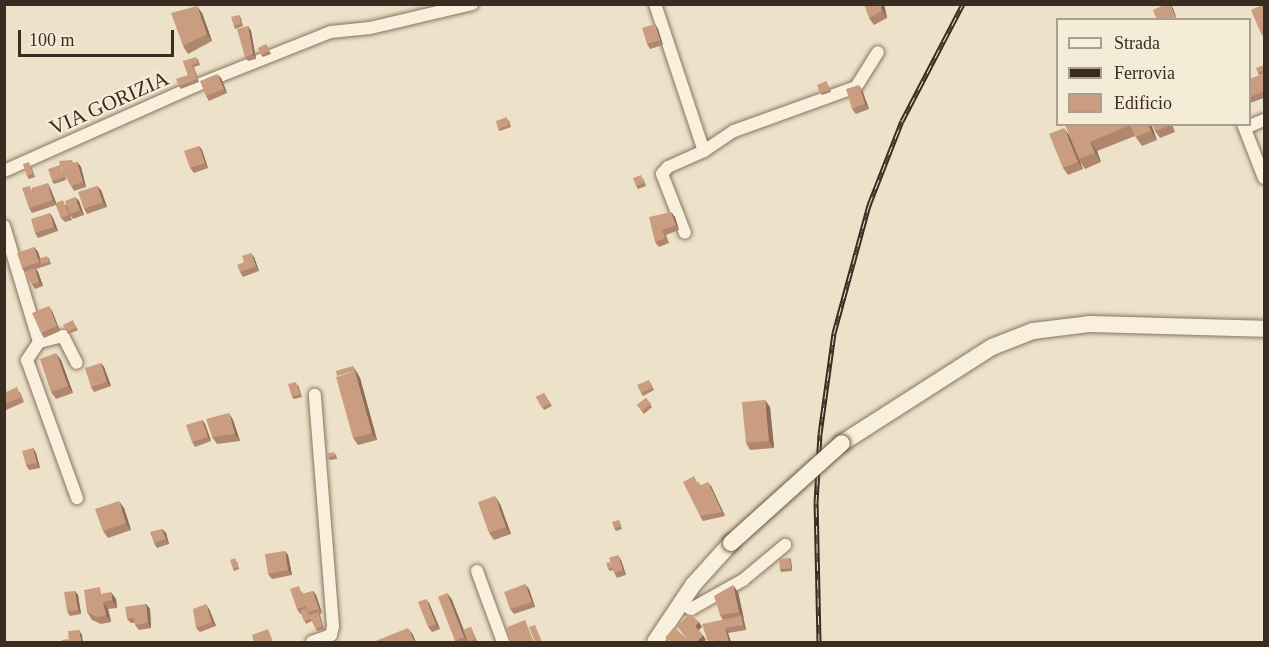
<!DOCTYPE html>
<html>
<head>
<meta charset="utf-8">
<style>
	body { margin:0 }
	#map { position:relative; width:1269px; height:647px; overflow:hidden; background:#ede1c9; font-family:Georgia,serif }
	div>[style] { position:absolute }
	.roads { filter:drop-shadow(0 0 2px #89745e) drop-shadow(0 0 2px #89745e) }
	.street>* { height:12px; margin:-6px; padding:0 6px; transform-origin:6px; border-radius:6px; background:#f8efdc }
	.secondary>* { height:16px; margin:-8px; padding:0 8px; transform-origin:8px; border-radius:8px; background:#f8efdc }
	.rail>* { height:5px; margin-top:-2.5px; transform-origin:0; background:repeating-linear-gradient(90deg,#f5ecd8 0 9px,#3a2c21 0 18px); box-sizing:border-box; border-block:2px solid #3a2c21 }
	.bridges { filter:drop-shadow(0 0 2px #6b5541) drop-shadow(0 0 2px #6b5541) }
	.secondary-bridge>* { height:16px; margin:-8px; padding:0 8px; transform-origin:8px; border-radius:8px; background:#f8efdc }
	.wall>* { inset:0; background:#ae876e }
	.shaded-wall>* { inset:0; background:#8d6e5a }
	.building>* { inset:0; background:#ca9d80 }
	span { translate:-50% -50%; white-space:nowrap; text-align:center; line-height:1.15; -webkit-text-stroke:4.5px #f5ecd8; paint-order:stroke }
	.street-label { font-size:21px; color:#3a2c21 }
	.frame { position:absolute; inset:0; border:6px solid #3a2c21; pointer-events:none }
	.legend { position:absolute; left:1056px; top:18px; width:195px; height:108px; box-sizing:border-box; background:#f5ecd8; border:2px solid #aa9f8f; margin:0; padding:8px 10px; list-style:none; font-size:18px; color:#3a2c21 }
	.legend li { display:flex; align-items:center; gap:12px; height:30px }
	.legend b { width:30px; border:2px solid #aa9f8f }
	.scale { position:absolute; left:18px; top:30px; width:156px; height:27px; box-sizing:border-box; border:3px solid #3a2c21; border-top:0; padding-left:8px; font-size:18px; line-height:21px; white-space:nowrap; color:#3a2c21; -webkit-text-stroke:4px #f5ecd8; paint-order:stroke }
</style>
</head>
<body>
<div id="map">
	<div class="roads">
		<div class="street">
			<div style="left:655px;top:4px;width:155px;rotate:71.6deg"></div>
			<div style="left:704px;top:151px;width:39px;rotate:156deg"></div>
			<div style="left:668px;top:167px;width:9px;rotate:131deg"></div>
			<div style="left:662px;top:174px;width:63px;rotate:68.7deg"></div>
			<div style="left:1243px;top:124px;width:58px;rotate:68.7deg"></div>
			<div style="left:1245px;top:128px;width:21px;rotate:-23deg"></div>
			<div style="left:704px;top:151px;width:36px;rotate:-34deg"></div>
			<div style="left:734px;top:131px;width:130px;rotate:-19.8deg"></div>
			<div style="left:856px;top:87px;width:41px;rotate:-57.8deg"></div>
			<div style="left:4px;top:171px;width:209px;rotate:-24deg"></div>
			<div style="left:195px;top:86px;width:146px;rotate:-21.7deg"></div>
			<div style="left:331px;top:32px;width:39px;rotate:-6deg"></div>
			<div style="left:370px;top:28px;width:105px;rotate:-13.2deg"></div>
			<div style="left:4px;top:226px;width:121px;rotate:73.2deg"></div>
			<div style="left:39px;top:342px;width:25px;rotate:-14deg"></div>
			<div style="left:63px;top:336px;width:30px;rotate:63deg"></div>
			<div style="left:39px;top:342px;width:22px;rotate:124deg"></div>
			<div style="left:27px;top:360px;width:147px;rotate:70.1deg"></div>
			<div style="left:477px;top:571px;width:76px;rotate:69.9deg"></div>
			<div style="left:681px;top:603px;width:12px;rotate:31deg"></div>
			<div style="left:691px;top:609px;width:60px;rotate:-29.1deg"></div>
			<div style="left:743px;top:580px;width:55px;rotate:-39.8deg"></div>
			<div style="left:312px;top:642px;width:20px;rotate:-20deg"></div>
			<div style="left:331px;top:635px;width:9px;rotate:-77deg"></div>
			<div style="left:333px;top:626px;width:232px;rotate:-94.5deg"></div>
		</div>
		<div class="secondary">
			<div style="left:842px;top:443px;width:178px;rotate:-32.6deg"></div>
			<div style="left:992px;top:347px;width:44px;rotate:-21.3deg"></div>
			<div style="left:1033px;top:331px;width:56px;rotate:-7.1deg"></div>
			<div style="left:1089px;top:324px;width:175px;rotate:1.6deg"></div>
			<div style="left:655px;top:642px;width:69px;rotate:-56.3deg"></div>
			<div style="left:693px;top:585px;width:57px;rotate:-47.9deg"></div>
		</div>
	</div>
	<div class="rail">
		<div style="left:819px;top:642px;width:139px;rotate:-91.2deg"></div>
		<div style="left:816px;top:503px;width:69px;rotate:-86.7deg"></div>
		<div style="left:820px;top:434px;width:102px;rotate:-82.1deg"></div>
		<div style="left:834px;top:333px;width:133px;rotate:-74.7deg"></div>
		<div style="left:869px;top:205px;width:90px;rotate:-68.6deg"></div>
		<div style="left:902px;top:121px;width:132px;rotate:-62.5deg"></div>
	</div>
	<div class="bridges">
		<div class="secondary-bridge">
			<div style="left:731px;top:543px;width:149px;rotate:-42deg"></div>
		</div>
	</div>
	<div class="wall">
		<div style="clip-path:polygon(884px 4px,887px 18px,874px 25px,869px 18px)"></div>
		<div style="clip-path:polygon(202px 13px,212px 41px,188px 54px,183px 46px)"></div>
		<div style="clip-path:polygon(239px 15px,241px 18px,243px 26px,235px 29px,234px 26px)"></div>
		<div style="clip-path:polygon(655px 24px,658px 29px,663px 45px,650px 49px,647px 44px)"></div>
		<div style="clip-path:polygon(248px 26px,251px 31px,256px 59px,248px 61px,245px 57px)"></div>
		<div style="clip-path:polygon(266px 44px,271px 54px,263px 57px,261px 55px)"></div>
		<div style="clip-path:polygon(198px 59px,200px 65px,194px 67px,199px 82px,181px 89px,179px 86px,188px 75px,183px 61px)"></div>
		<div style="clip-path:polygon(1264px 65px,1264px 73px,1259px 75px,1258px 73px)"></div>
		<div style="clip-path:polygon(1263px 74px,1264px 76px,1264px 99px,1264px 98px,1250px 103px,1250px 79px)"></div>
		<div style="clip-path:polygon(221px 78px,227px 93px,209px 101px,206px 96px)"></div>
		<div style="clip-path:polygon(826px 81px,831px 92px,822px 95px,820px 93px)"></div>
		<div style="clip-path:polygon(862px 90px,869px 109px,856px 114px,852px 109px)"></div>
		<div style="clip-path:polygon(509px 120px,511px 127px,500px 131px,498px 129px)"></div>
		<div style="clip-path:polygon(1065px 124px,1151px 124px,1157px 140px,1142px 146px,1135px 136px,1097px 151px,1101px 162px,1085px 169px,1079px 160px,1083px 169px,1068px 175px,1063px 168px,1069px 134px)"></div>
		<div style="clip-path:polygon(1152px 124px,1172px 124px,1175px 132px,1160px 138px,1155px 131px)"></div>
		<div style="clip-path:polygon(199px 146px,202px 150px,208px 168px,194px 173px,190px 168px)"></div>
		<div style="clip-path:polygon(73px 162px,74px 163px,77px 162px,81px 167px,86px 187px,74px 191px,65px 175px,66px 180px,54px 184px,52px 181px)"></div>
		<div style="clip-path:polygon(31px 165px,35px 177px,29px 179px,27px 176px)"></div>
		<div style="clip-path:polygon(643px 178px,646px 186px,638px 189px,636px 186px)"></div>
		<div style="clip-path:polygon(49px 185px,56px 203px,67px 205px,79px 201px,84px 215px,73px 219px,70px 215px,72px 220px,65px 222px,61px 218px,56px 205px,32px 213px,29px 208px,32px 188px)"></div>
		<div style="clip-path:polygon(101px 190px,107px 207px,87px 214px,84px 209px)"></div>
		<div style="clip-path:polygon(671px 212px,675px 217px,679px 230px,666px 235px,669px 243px,659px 247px,655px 242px)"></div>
		<div style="clip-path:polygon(50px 213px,53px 218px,58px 231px,38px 238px,35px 233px)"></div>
		<div style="clip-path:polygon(34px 247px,38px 252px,40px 258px,49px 258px,51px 264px,36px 269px,38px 272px,43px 286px,35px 289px,22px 268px)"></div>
		<div style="clip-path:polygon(254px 257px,259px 271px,243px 277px,240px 272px,244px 262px)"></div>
		<div style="clip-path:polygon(52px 311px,60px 331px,44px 338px,41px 333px)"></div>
		<div style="clip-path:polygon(74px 323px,78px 330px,68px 334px,67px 332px)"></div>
		<div style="clip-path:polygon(61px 360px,73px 393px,56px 399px,51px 392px)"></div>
		<div style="clip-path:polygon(101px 363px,104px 367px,111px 386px,94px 392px,91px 387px)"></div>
		<div style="clip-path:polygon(356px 371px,360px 378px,377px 440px,358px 445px,353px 438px)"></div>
		<div style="clip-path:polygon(650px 382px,654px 390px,643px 396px,641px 393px)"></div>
		<div style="clip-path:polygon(298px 384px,302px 397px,294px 399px,292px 397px)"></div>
		<div style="clip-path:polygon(20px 392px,24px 402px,6px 410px,4px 408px,4px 393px)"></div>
		<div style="clip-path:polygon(544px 393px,552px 406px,544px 410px,536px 397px)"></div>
		<div style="clip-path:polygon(646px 398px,652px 407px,644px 414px,637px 405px)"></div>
		<div style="clip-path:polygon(770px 407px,774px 448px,750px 450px,746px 443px)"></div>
		<div style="clip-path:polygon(202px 420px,205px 424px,211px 441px,195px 447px,192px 442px)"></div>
		<div style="clip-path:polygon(233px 420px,240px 441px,217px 444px,212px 437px)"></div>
		<div style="clip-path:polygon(33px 448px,36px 453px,40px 468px,29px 470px,26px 465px)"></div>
		<div style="clip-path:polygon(336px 454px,337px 459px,330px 460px,328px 458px)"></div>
		<div style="clip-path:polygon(698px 481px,700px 485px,711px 486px,725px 516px,703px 521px,700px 516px)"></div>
		<div style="clip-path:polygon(500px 504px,511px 534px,494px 540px,489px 533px)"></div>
		<div style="clip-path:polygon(124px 508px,131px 530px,108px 538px,103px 531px)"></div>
		<div style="clip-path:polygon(619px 520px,622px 529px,616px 531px,614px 528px)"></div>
		<div style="clip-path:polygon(162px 529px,166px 533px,169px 544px,157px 548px,154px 543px)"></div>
		<div style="clip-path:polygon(288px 555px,292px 575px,272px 579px,268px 574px)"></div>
		<div style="clip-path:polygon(790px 558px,791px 560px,792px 571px,781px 572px,780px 569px)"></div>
		<div style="clip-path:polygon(621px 560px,626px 575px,617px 578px,613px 570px,610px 571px,608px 569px)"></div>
		<div style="clip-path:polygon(237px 561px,239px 569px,234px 571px,233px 569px)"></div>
		<div style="clip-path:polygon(529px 589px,535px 607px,514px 614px,510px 609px)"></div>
		<div style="clip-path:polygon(75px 591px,78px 595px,81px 614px,70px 616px,67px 611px)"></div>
		<div style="clip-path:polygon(302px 591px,303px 594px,313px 591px,316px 595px,322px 613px,320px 614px,324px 629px,317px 631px,312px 621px,306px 624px,301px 613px,300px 614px,297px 609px)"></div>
		<div style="clip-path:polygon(738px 592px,746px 630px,728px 633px,731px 642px,708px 642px,723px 620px,720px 615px)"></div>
		<div style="clip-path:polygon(104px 593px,116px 599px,117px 608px,108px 609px,111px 622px,101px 624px,92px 620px,87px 612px)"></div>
		<div style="clip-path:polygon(447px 593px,452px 600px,464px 630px,471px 627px,477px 641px,474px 642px,456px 642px,455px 641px)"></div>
		<div style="clip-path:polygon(429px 603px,440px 629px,432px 632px,428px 627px)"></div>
		<div style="clip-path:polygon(146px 604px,150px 609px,151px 628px,139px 630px,135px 625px,135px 623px,131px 623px,127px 619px)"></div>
		<div style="clip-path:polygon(209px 609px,216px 626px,200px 632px,196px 628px)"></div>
	</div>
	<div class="shaded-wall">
		<div style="clip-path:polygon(880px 4px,884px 4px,887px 18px,882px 11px)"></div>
		<div style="clip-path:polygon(1170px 4px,1173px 8px,1177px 20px,1175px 17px)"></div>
		<div style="clip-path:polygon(197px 6px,202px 13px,212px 41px,207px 34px)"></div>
		<div style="clip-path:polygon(655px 24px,658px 29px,663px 45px,660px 40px)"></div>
		<div style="clip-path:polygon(248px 26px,251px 31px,256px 59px,253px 54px)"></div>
		<div style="clip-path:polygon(217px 74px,221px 78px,227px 93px,224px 89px)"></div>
		<div style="clip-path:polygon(859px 85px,862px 90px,869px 109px,865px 104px)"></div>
		<div style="clip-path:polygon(1148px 124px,1151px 124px,1157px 140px,1151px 131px)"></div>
		<div style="clip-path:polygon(1064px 128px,1069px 135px,1083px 169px,1078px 162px)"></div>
		<div style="clip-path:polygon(1090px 142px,1097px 151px,1101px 162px,1095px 153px)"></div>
		<div style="clip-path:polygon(199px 146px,202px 150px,208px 168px,205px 163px)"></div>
		<div style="clip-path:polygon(77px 162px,81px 167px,86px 187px,83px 182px)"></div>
		<div style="clip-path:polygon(48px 183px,49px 185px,57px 205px,53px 200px)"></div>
		<div style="clip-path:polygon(97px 186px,101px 190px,107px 207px,103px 202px)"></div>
		<div style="clip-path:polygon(75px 197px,79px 201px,84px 215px,80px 210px)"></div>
		<div style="clip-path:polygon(671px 212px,675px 217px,679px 230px,676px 225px)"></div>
		<div style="clip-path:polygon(50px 213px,53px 218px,58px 231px,54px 227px)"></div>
		<div style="clip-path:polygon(34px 247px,38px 252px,42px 264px,39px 262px)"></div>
		<div style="clip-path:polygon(251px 253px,254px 257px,259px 271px,256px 266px)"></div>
		<div style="clip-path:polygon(35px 268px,38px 272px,43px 286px,39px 282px)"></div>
		<div style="clip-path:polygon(49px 306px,52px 311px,60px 331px,57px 326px)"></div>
		<div style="clip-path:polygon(56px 353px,61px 360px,73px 393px,68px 386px)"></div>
		<div style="clip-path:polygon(101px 363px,104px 367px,111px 386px,107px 382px)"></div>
		<div style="clip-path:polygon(353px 366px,360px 378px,377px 440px,372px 433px)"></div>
		<div style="clip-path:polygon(765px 400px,770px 407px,774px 448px,769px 441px)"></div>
		<div style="clip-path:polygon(229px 413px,233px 420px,240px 441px,235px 434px)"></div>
		<div style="clip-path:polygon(202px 420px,205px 424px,211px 441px,208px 437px)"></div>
		<div style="clip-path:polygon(33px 448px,36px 453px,40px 468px,37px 463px)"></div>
		<div style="clip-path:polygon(708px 482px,711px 486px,725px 516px,722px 512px)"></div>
		<div style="clip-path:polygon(495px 496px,500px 504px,511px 534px,506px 527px)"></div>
		<div style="clip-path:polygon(119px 501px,124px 508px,131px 530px,126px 523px)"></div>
		<div style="clip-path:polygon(162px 529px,166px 533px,169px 544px,166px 539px)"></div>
		<div style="clip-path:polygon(285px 551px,288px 555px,292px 575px,288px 570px)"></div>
		<div style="clip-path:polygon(618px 555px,621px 560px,626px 575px,623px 570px)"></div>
		<div style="clip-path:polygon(790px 558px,791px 560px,792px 571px,791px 568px)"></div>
		<div style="clip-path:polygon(525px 584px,529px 589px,535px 607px,532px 602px)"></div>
		<div style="clip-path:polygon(733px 585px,738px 592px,744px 619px,739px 612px)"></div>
		<div style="clip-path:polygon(75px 591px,78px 595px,81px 614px,78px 610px)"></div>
		<div style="clip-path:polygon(313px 591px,316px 595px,322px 613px,319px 609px)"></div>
		<div style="clip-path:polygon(111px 592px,116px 599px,117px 608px,112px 600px)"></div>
		<div style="clip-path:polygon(447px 593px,452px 600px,468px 642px,464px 637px)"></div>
		<div style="clip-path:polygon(426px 599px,429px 603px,440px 629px,436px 624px)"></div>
		<div style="clip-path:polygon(103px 602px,108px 609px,111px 622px,106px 615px)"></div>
		<div style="clip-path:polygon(146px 604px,150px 609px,151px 628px,148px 623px)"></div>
		<div style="clip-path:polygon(206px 604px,209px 609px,216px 626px,212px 622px)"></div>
		<div style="clip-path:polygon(741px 616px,744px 621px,746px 630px,743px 625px)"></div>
		<div style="clip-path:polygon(699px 622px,702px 627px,698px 631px,695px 626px)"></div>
		<div style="clip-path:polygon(408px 628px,413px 635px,416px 642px,414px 642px)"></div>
		<div style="clip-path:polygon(725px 628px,728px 633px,731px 642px,729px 642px)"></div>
		<div style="clip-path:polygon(79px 630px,82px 635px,83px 642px,81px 642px)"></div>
		<div style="clip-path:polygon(703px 635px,706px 640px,703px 642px,696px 642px)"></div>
	</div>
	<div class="building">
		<div style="clip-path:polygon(864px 4px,880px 4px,882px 11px,869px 18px)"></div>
		<div style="clip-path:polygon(1166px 4px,1170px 4px,1175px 17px,1170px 20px,1157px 20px,1153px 10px)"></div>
		<div style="clip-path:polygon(1264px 4px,1264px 35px,1262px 36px,1251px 10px)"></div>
		<div style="clip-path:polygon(197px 6px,207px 34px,183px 46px,171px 13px)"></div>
		<div style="clip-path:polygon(239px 15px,241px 24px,234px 26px,231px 17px)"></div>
		<div style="clip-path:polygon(655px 24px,660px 40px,647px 44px,642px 28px)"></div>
		<div style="clip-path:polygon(248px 26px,253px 54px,245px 57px,237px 29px)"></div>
		<div style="clip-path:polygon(266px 44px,269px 51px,261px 55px,258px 48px)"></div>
		<div style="clip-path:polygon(196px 57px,198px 63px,192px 65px,197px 79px,179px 86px,176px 79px,188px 75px,183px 61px)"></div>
		<div style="clip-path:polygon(1264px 65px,1264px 70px,1258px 73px,1256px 68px)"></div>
		<div style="clip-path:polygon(217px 74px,224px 89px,206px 96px,200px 81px)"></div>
		<div style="clip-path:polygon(1263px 74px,1264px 78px,1264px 91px,1250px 97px,1250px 79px)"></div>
		<div style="clip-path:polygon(826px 81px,829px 90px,820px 93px,817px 85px)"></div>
		<div style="clip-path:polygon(859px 85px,865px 104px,852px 109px,846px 89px)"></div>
		<div style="clip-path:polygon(507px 117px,509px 125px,498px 129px,496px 121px)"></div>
		<div style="clip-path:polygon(1065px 124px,1148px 124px,1151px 131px,1135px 137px,1130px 125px,1090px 142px,1095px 153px,1079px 159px)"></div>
		<div style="clip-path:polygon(1152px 124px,1170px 124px,1170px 125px,1155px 131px)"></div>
		<div style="clip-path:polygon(1064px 128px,1078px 162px,1063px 168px,1049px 134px)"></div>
		<div style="clip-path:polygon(199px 146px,205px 163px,190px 168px,184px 151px)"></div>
		<div style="clip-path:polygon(72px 160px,73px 164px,61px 168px,65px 177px,52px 181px,48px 169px,60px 165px,59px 161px)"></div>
		<div style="clip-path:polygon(29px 162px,33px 174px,27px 176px,23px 164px)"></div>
		<div style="clip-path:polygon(77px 162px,83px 182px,71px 186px,61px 168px)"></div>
		<div style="clip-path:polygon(641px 175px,644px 183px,636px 186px,633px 178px)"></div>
		<div style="clip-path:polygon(48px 183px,50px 189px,48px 187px,33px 192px,32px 188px)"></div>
		<div style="clip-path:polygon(30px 186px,32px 192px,48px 187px,53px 200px,29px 208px,22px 188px)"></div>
		<div style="clip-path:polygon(97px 186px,103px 202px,84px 209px,78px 192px)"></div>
		<div style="clip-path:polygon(75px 197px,80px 210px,70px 214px,65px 201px)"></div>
		<div style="clip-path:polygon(63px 200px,69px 215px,61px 218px,56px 203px)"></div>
		<div style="clip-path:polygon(671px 212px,676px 225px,662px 230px,665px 238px,655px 242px,649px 217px)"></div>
		<div style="clip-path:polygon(50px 213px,54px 227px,35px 233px,31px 219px)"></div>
		<div style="clip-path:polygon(34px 247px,39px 262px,22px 268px,17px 253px)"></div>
		<div style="clip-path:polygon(251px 253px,256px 266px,240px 272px,237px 265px,244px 262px,242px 256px)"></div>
		<div style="clip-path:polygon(47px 256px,49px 262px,41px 264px,39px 259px)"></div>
		<div style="clip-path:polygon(35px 268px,39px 282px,32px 284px,24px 272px)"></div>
		<div style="clip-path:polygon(49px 306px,57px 326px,41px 333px,32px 313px)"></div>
		<div style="clip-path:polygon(73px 320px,76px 328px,67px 332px,63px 325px)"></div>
		<div style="clip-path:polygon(56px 353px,68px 386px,51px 392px,40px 359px)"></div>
		<div style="clip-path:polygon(101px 363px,107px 382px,91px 387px,85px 368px)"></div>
		<div style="clip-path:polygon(353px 366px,354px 371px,337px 376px,336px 371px)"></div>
		<div style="clip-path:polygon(355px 371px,372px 433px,353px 438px,336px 377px)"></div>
		<div style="clip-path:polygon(649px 380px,652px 388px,641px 393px,637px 385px)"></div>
		<div style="clip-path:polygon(296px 382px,300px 394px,292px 397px,288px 384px)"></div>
		<div style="clip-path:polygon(17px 387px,21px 397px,4px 404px,4px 393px)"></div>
		<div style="clip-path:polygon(544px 393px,550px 403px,542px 408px,536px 397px)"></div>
		<div style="clip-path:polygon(646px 398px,651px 404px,642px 411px,637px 405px)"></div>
		<div style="clip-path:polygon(765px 400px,769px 441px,746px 443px,742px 402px)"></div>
		<div style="clip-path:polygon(229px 413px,235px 434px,212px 437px,206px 419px)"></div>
		<div style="clip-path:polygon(202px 420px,208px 437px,192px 442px,186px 425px)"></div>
		<div style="clip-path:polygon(33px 448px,37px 463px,26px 465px,22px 451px)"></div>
		<div style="clip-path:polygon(334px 452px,335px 456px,328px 458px,327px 454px)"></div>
		<div style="clip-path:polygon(694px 476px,699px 486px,708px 482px,722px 512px,700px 516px,683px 482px)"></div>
		<div style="clip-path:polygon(495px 496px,506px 527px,489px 533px,478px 502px)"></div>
		<div style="clip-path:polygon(119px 501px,126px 523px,103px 531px,95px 509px)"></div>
		<div style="clip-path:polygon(619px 520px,620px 527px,614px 528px,612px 522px)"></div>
		<div style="clip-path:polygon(162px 529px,166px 539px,154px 543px,150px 532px)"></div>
		<div style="clip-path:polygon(285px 551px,288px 570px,268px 574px,265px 554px)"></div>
		<div style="clip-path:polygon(618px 555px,623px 570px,614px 573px,609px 558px)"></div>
		<div style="clip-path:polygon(235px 558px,238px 567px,233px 569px,230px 560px)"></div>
		<div style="clip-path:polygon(790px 558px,791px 568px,780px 569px,779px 559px)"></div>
		<div style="clip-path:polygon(610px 562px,612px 567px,608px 569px,606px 563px)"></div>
		<div style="clip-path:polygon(525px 584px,532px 602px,510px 609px,504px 592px)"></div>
		<div style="clip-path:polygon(733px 585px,739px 612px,720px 615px,714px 596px)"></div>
		<div style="clip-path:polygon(299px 586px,302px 594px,313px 591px,319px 609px,308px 612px,306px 606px,297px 609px,290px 589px)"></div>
		<div style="clip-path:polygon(100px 587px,101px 594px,111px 592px,112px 600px,103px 602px,106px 615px,96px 617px,87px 612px,84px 590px)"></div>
		<div style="clip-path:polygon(75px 591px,78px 610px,67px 611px,64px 592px)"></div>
		<div style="clip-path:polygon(447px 593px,464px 637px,455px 641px,438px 597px)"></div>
		<div style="clip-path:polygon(426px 599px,436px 624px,428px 627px,418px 602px)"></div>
		<div style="clip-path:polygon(146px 604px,148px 623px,135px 625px,134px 618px,127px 619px,125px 607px)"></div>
		<div style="clip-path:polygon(206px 604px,212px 622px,196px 628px,193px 609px)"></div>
		<div style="clip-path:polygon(306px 608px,309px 615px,318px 612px,322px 626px,316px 629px,311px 619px,304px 621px,300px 611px)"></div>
		<div style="clip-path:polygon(690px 614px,699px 622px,695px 626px,703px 635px,696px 642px,673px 642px,665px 638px,674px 627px,686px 638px,677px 626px)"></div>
		<div style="clip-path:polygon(741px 616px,743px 625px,725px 628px,729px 642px,721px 642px,720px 640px,714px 642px,708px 642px,702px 624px)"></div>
		<div style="clip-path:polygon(525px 620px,534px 642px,511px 642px,505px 628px)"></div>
		<div style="clip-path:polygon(535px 625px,542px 642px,535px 642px,529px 627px)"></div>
		<div style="clip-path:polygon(471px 627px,475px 639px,468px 642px,463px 630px)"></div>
		<div style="clip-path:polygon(408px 628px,414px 642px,373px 642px)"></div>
		<div style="clip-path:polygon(268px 629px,273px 642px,254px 642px,252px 635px)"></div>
		<div style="clip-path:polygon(79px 630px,81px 642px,69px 642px,68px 631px)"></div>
		<div style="clip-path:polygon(68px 639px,69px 642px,62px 642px,62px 640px)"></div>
	</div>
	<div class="street-label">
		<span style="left:109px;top:103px;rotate:-24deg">VIA GORIZIA</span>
	</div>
	<div class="frame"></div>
	<ul class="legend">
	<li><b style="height:8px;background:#f8efdc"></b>Strada</li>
	<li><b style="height:8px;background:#3a2c21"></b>Ferrovia</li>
	<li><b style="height:16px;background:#ca9d80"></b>Edificio</li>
	</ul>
	<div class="scale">100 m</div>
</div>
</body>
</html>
